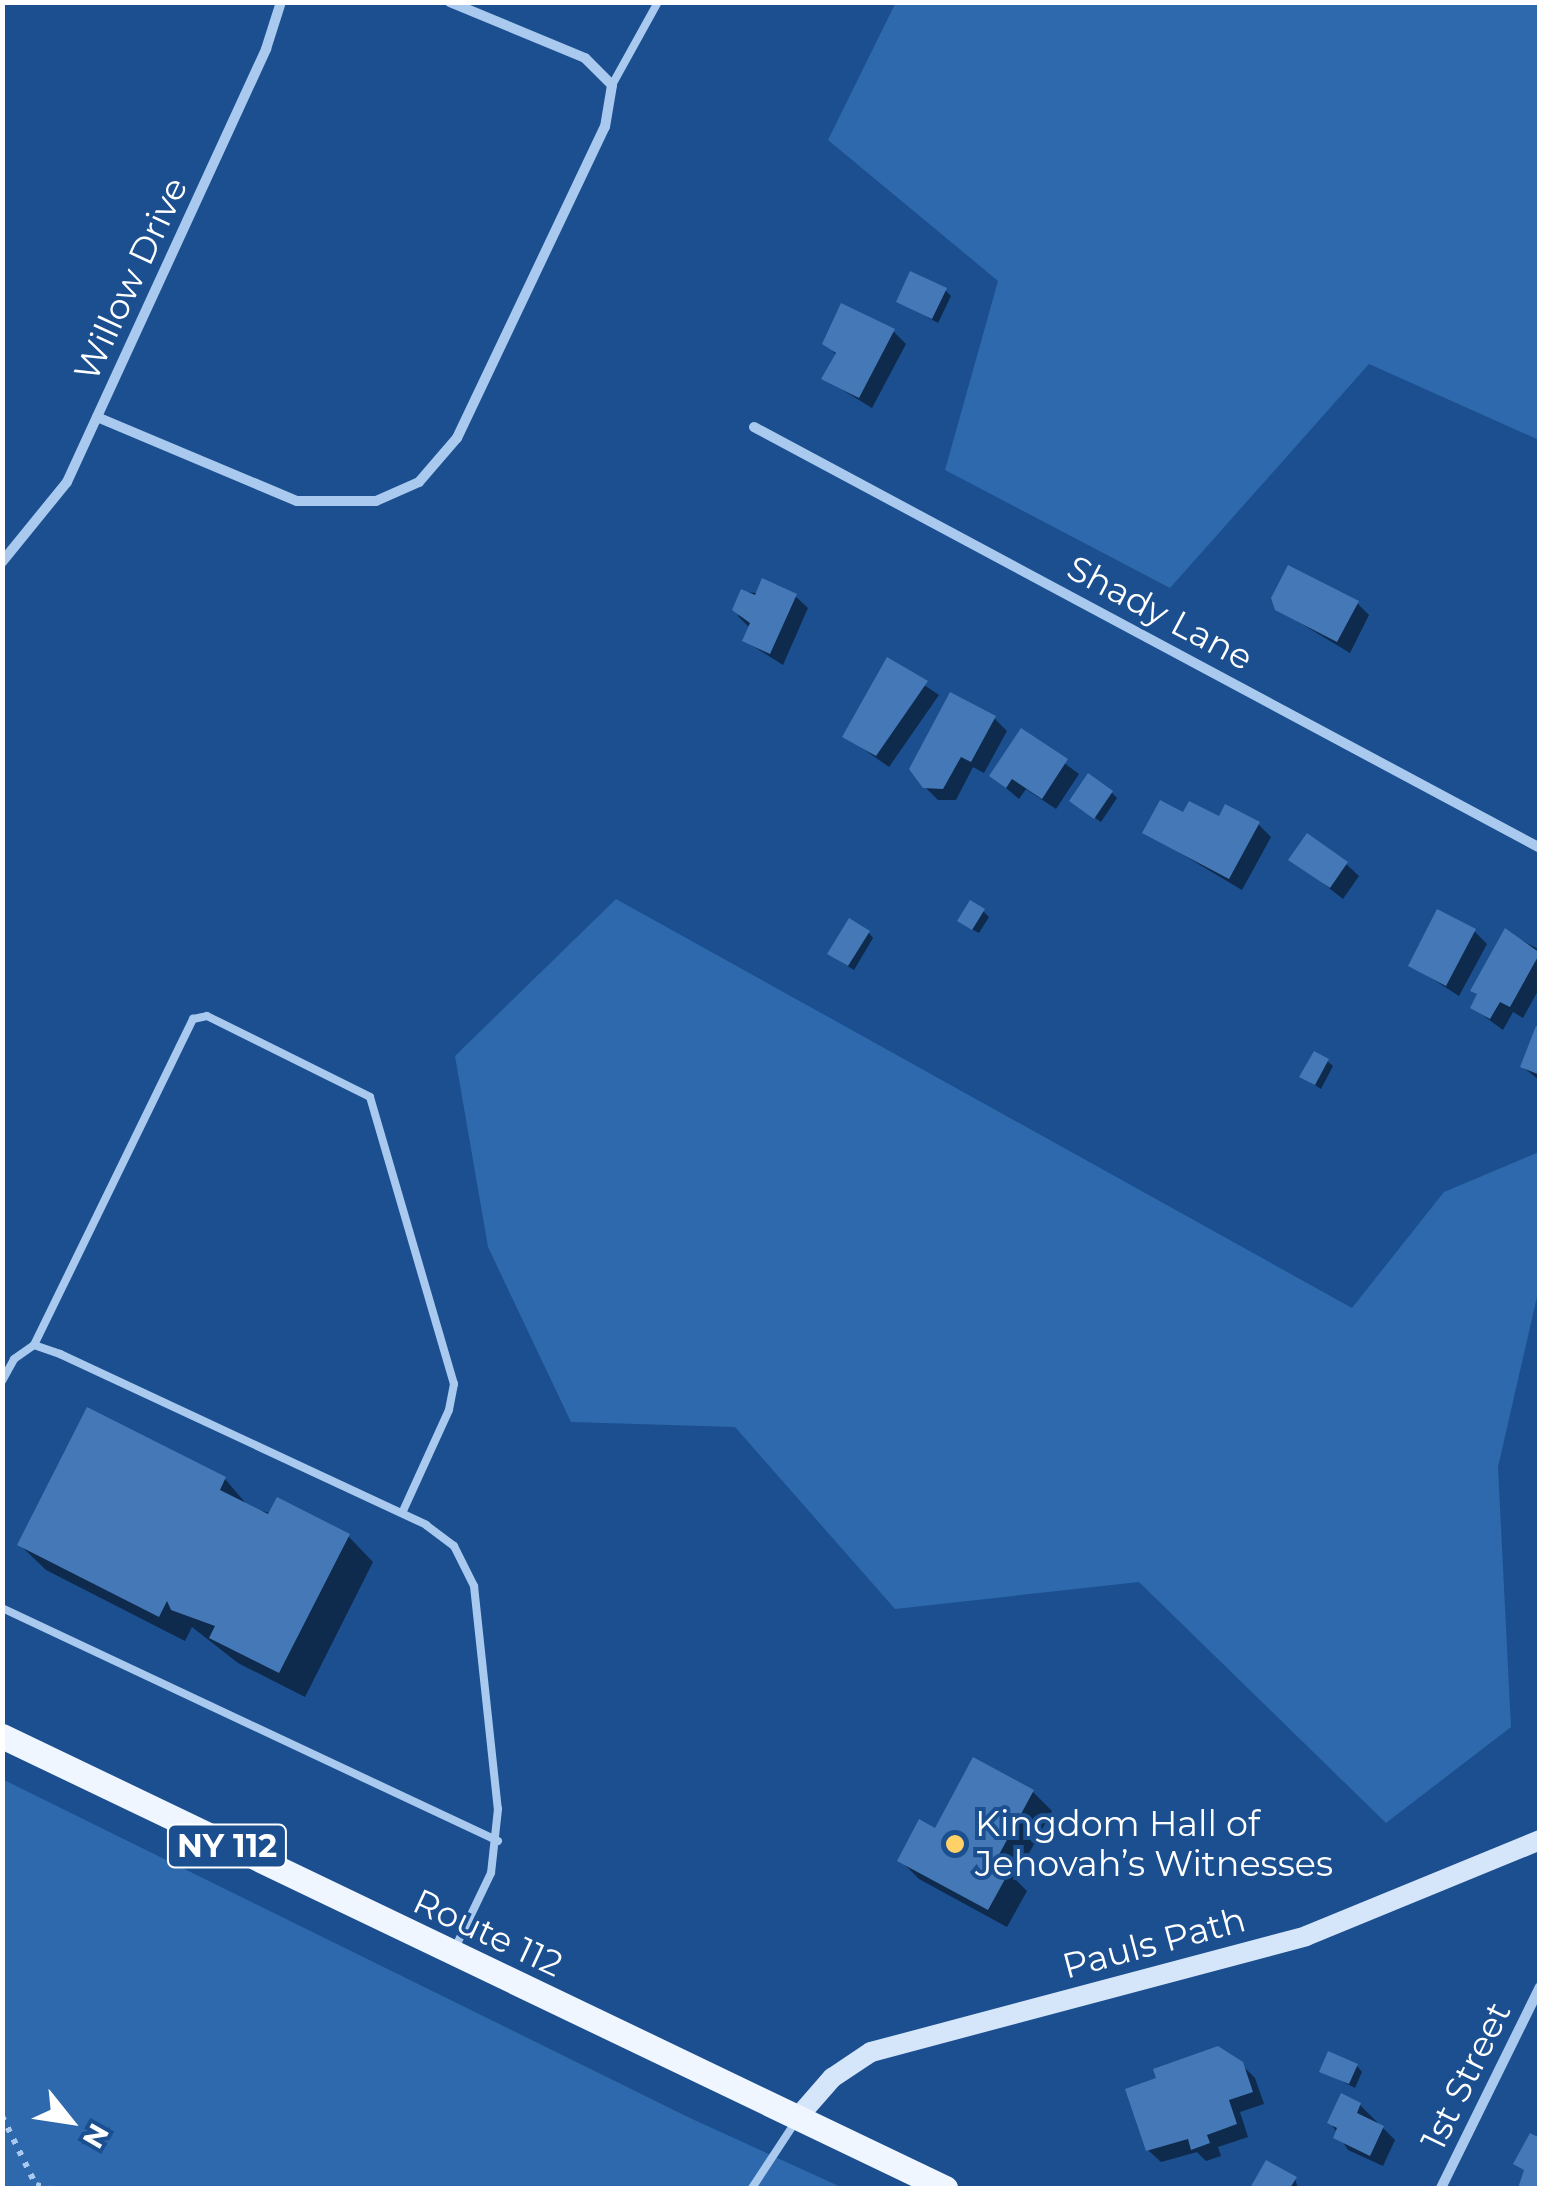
<!DOCTYPE html>
<html>
<head>
<meta charset="utf-8">
<style>
	body { margin:0 }
	#map { position:relative; width:1542px; height:2191px; overflow:hidden; background:#1b4f8f; font-family:Montserrat,sans-serif }
	div>[style] { position:absolute }
	.green>* { inset:0; background:#2e69ad }
	.shadow>* { inset:0; background:#0007 }
	.building>* { inset:0; background:#4478b7 }
	.path>* { height:6px; margin-top:-3px; transform-origin:0; background:repeating-linear-gradient(90deg,#a9c9ee 0 5px,transparent 0 13px) }
	.lane>* { height:8px; margin:-4px; padding:0 4px; transform-origin:4px; border-radius:4px; background:#a9c9ee }
	.street>* { height:10px; margin:-5px; padding:0 5px; transform-origin:5px; border-radius:5px; background:#a9c9ee }
	.secondary>* { height:20px; margin:-10px; padding:0 10px; transform-origin:10px; border-radius:10px; background:#d6e6fa }
	.primary>* { height:25px; margin:-12.5px; padding:0 12.5px; transform-origin:12.5px; border-radius:12.5px; background:#f0f6ff }
	.dots>* { width:28px; height:28px; translate:-50% -50%; box-sizing:border-box; border:5px solid #1b4f8f; border-radius:50% }
	span { translate:-50% -50%; white-space:nowrap; text-align:center; line-height:1.15; -webkit-text-stroke:8px #1b4f8f; paint-order:stroke }
	.shield-label span { padding:2px 8px; background:#1b4f8f; border:2px solid; border-radius:8px; -webkit-text-stroke-width:0 }
	.shield-label { font-size:32px; color:#fff; font-weight:700 }
	.street-label { font-size:35px; color:#fff }
	.poi-label { font-size:35px; color:#fff }
	.left { translate:0 -50%; text-align:left }
	.frame { position:absolute; inset:0; border:5px solid #fff; pointer-events:none }
	.north { position:absolute; left:20px; top:2071px; width:100px; height:100px; -webkit-text-stroke:8px #1b4f8f; paint-order:stroke; rotate:120deg; font-size:28px; font-weight:700; line-height:40px; text-align:center; color:#fff }
	.north::after { content:''; display:block; margin:auto; width:35px; height:45px; background:#fff; clip-path:polygon(50% 0,100% 100%,50% 72%,0 100%) }
</style>
</head>
<body>
<div id="map">
	<div class="green">
		<div style="clip-path:polygon(896px 2px,1539px 3px,1539px 440px,1369px 364px,1170px 588px,945px 470px,998px 281px,828px 140px)"></div>
		<div style="clip-path:polygon(616px 899px,1352px 1308px,1444px 1192px,1539px 1152px,1539px 1288px,1498px 1467px,1511px 1727px,1386px 1823px,1139px 1582px,895px 1609px,735px 1427px,571px 1422px,488px 1247px,455px 1056px)"></div>
		<div style="clip-path:polygon(2px 1779px,690px 2118px,843px 2188px,3px 2188px)"></div>
	</div>
	<div class="shadow">
		<div style="clip-path:polygon(945px 290px,951px 296px,938px 323px,899px 301px)"></div>
		<div style="clip-path:polygon(893px 331px,906px 344px,872px 408px,825px 379px,837px 356px,825px 343px)"></div>
		<div style="clip-path:polygon(743px 592px,795px 596px,808px 608px,783px 665px,745px 641px,750px 628px,738px 616px)"></div>
		<div style="clip-path:polygon(1357px 603px,1369px 615px,1350px 653px,1277px 609px)"></div>
		<div style="clip-path:polygon(888px 661px,939px 695px,889px 767px,845px 736px)"></div>
		<div style="clip-path:polygon(994px 718px,1007px 731px,984px 773px,973px 767px,956px 800px,938px 800px,925px 787px)"></div>
		<div style="clip-path:polygon(1021px 731px,1079px 774px,1056px 809px,1026px 789px,1019px 799px,992px 776px)"></div>
		<div style="clip-path:polygon(1112px 793px,1117px 798px,1101px 822px,1078px 806px)"></div>
		<div style="clip-path:polygon(1184px 815px,1258px 824px,1271px 837px,1242px 890px,1145px 832px)"></div>
		<div style="clip-path:polygon(1292px 859px,1346px 864px,1359px 876px,1343px 899px)"></div>
		<div style="clip-path:polygon(983px 911px,989px 917px,979px 933px,966px 926px)"></div>
		<div style="clip-path:polygon(1474px 931px,1487px 944px,1459px 996px,1411px 965px)"></div>
		<div style="clip-path:polygon(868px 932px,873px 938px,854px 970px,836px 959px)"></div>
		<div style="clip-path:polygon(1506px 932px,1540px 950px,1540px 987px,1523px 1018px,1513px 1012px,1503px 1030px,1473px 1008px,1479px 996px,1474px 991px)"></div>
		<div style="clip-path:polygon(1540px 1030px,1540px 1081px,1523px 1067px)"></div>
		<div style="clip-path:polygon(1327px 1061px,1333px 1066px,1321px 1089px,1302px 1076px)"></div>
		<div style="clip-path:polygon(225px 1479px,249px 1507px,348px 1536px,373px 1562px,305px 1697px,238px 1663px,192px 1627px,185px 1641px,46px 1570px,20px 1545px)"></div>
		<div style="clip-path:polygon(1033px 1792px,1052px 1811px,1015px 1879px,1027px 1891px,1007px 1927px,919px 1879px,900px 1860px,936px 1831px)"></div>
		<div style="clip-path:polygon(1241px 2064px,1255px 2078px,1264px 2104px,1240px 2112px,1248px 2137px,1218px 2147px,1221px 2156px,1206px 2161px,1197px 2152px,1161px 2162px,1148px 2150px,1160px 2080px)"></div>
		<div style="clip-path:polygon(1357px 2066px,1362px 2072px,1355px 2088px,1322px 2071px)"></div>
		<div style="clip-path:polygon(1360px 2105px,1395px 2140px,1383px 2166px,1348px 2150px,1330px 2122px)"></div>
		<div style="clip-path:polygon(1267px 2163px,1295px 2179px,1298px 2188px,1253px 2188px)"></div>
	</div>
	<div class="building">
		<div style="clip-path:polygon(910px 271px,947px 288px,932px 319px,896px 302px)"></div>
		<div style="clip-path:polygon(841px 303px,895px 329px,859px 398px,821px 379px,836px 353px,822px 344px)"></div>
		<div style="clip-path:polygon(1288px 565px,1359px 601px,1337px 642px,1275px 610px,1271px 598px)"></div>
		<div style="clip-path:polygon(762px 578px,797px 594px,770px 654px,742px 641px,750px 623px,732px 610px,741px 589px,755px 595px)"></div>
		<div style="clip-path:polygon(887px 657px,928px 681px,876px 756px,842px 737px)"></div>
		<div style="clip-path:polygon(950px 692px,996px 716px,971px 762px,961px 757px,943px 789px,923px 788px,909px 769px)"></div>
		<div style="clip-path:polygon(1021px 728px,1068px 759px,1042px 799px,1012px 779px,1006px 788px,989px 776px)"></div>
		<div style="clip-path:polygon(1088px 773px,1113px 791px,1094px 819px,1069px 801px)"></div>
		<div style="clip-path:polygon(1160px 800px,1183px 812px,1189px 801px,1219px 816px,1225px 804px,1260px 822px,1229px 879px,1142px 833px)"></div>
		<div style="clip-path:polygon(1307px 833px,1348px 862px,1330px 888px,1288px 860px)"></div>
		<div style="clip-path:polygon(970px 900px,985px 909px,972px 930px,957px 921px)"></div>
		<div style="clip-path:polygon(1437px 909px,1476px 929px,1446px 986px,1408px 966px)"></div>
		<div style="clip-path:polygon(849px 918px,870px 931px,848px 966px,827px 954px)"></div>
		<div style="clip-path:polygon(1505px 928px,1540px 953px,1510px 1007px,1500px 1002px,1490px 1019px,1470px 1008px,1477px 994px,1470px 991px)"></div>
		<div style="clip-path:polygon(1536px 1026px,1540px 1027px,1540px 1075px,1520px 1067px)"></div>
		<div style="clip-path:polygon(1314px 1051px,1329px 1059px,1315px 1085px,1299px 1077px)"></div>
		<div style="clip-path:polygon(87px 1407px,226px 1477px,220px 1490px,268px 1514px,277px 1497px,350px 1534px,279px 1673px,209px 1638px,215px 1626px,171px 1610px,167px 1601px,159px 1617px,17px 1545px)"></div>
		<div style="clip-path:polygon(973px 1757px,1034px 1790px,995px 1862px,1010px 1870px,988px 1910px,897px 1861px,919px 1819px,935px 1828px)"></div>
		<div style="clip-path:polygon(1218px 2046px,1243px 2062px,1253px 2092px,1229px 2100px,1237px 2124px,1207px 2135px,1210px 2143px,1191px 2150px,1188px 2139px,1146px 2151px,1125px 2089px,1156px 2078px,1153px 2069px)"></div>
		<div style="clip-path:polygon(1328px 2051px,1358px 2064px,1349px 2084px,1319px 2072px)"></div>
		<div style="clip-path:polygon(1341px 2093px,1361px 2103px,1357px 2113px,1384px 2126px,1370px 2156px,1333px 2138px,1337px 2128px,1327px 2123px)"></div>
		<div style="clip-path:polygon(1530px 2133px,1540px 2138px,1540px 2188px,1518px 2188px,1524px 2170px,1513px 2164px)"></div>
		<div style="clip-path:polygon(1266px 2160px,1297px 2177px,1290px 2188px,1250px 2188px)"></div>
	</div>
	<div class="path">
		<div style="left:2px;top:2116px;width:77px;rotate:63.8deg"></div>
		<div style="left:36px;top:2185px;width:13px;rotate:13deg"></div>
	</div>
	<div class="lane">
		<div style="left:612px;top:85px;width:95px;rotate:-61deg"></div>
		<div style="left:34px;top:1345px;width:363px;rotate:-64deg"></div>
		<div style="left:193px;top:1019px;width:14px;rotate:-12deg"></div>
		<div style="left:207px;top:1016px;width:182px;rotate:26.4deg"></div>
		<div style="left:370px;top:1097px;width:299px;rotate:73.7deg"></div>
		<div style="left:454px;top:1384px;width:26px;rotate:101deg"></div>
		<div style="left:449px;top:1410px;width:113px;rotate:114.5deg"></div>
		<div style="left:2px;top:1381px;width:25px;rotate:-61deg"></div>
		<div style="left:14px;top:1359px;width:24px;rotate:-35deg"></div>
		<div style="left:34px;top:1345px;width:28px;rotate:19deg"></div>
		<div style="left:60px;top:1354px;width:404px;rotate:25deg"></div>
		<div style="left:426px;top:1525px;width:35px;rotate:37deg"></div>
		<div style="left:454px;top:1546px;width:45px;rotate:63.4deg"></div>
		<div style="left:474px;top:1586px;width:224px;rotate:83.9deg"></div>
		<div style="left:498px;top:1809px;width:64px;rotate:96.2deg"></div>
		<div style="left:491px;top:1873px;width:81px;rotate:115.6deg"></div>
		<div style="left:2px;top:1608px;width:548px;rotate:25.16deg"></div>
		<div style="left:752px;top:2188px;width:80px;rotate:-56.7deg"></div>
	</div>
	<div class="street">
		<div style="left:97px;top:417px;width:217px;rotate:22.8deg"></div>
		<div style="left:297px;top:501px;width:79px"></div>
		<div style="left:376px;top:501px;width:47px;rotate:-23.8deg"></div>
		<div style="left:419px;top:482px;width:58px;rotate:-49.2deg"></div>
		<div style="left:457px;top:438px;width:344px;rotate:-64.6deg"></div>
		<div style="left:605px;top:127px;width:43px;rotate:-80.5deg"></div>
		<div style="left:612px;top:85px;width:38px;rotate:-135deg"></div>
		<div style="left:585px;top:58px;width:146px;rotate:-157.5deg"></div>
		<div style="left:754px;top:427px;width:892px;rotate:28.17deg"></div>
		<div style="left:2px;top:562px;width:103px;rotate:-50.9deg"></div>
		<div style="left:67px;top:482px;width:477px;rotate:-65.3deg"></div>
		<div style="left:266px;top:49px;width:49px;rotate:-72.3deg"></div>
		<div style="left:1441px;top:2188px;width:224px;rotate:-63.8deg"></div>
	</div>
	<div class="secondary">
		<div style="left:798px;top:2117px;width:52px;rotate:-48.9deg"></div>
		<div style="left:832px;top:2078px;width:47px;rotate:-33.7deg"></div>
		<div style="left:871px;top:2052px;width:450px;rotate:-14.9deg"></div>
		<div style="left:1306px;top:1936px;width:253px;rotate:-22.3deg"></div>
	</div>
	<div class="primary">
		<div style="left:2px;top:1736px;width:1046px;rotate:25.61deg"></div>
	</div>
	<div class="dots">
		<div style="left:955px;top:1844px;background:#ffd166"></div>
	</div>
	<div class="shield-label">
		<span style="left:227px;top:1846px">NY 112</span>
	</div>
	<div class="street-label">
		<span style="left:131px;top:279px;rotate:-65deg">Willow Drive</span>
		<span style="left:1160px;top:613px;rotate:28deg">Shady Lane</span>
		<span style="left:488px;top:1933px;rotate:25deg">Route 112</span>
		<span style="left:1154px;top:1943px;rotate:-15deg">Pauls Path</span>
		<span style="left:1466px;top:2076px;rotate:-64deg">1st Street</span>
	</div>
	<div class="poi-label">
		<span class="left" style="left:975px;top:1844px">Kingdom Hall of<br>Jehovah’s Witnesses</span>
	</div>
	<div class="frame"></div>
	<div class="north">N</div>
</div>
</body>
</html>
